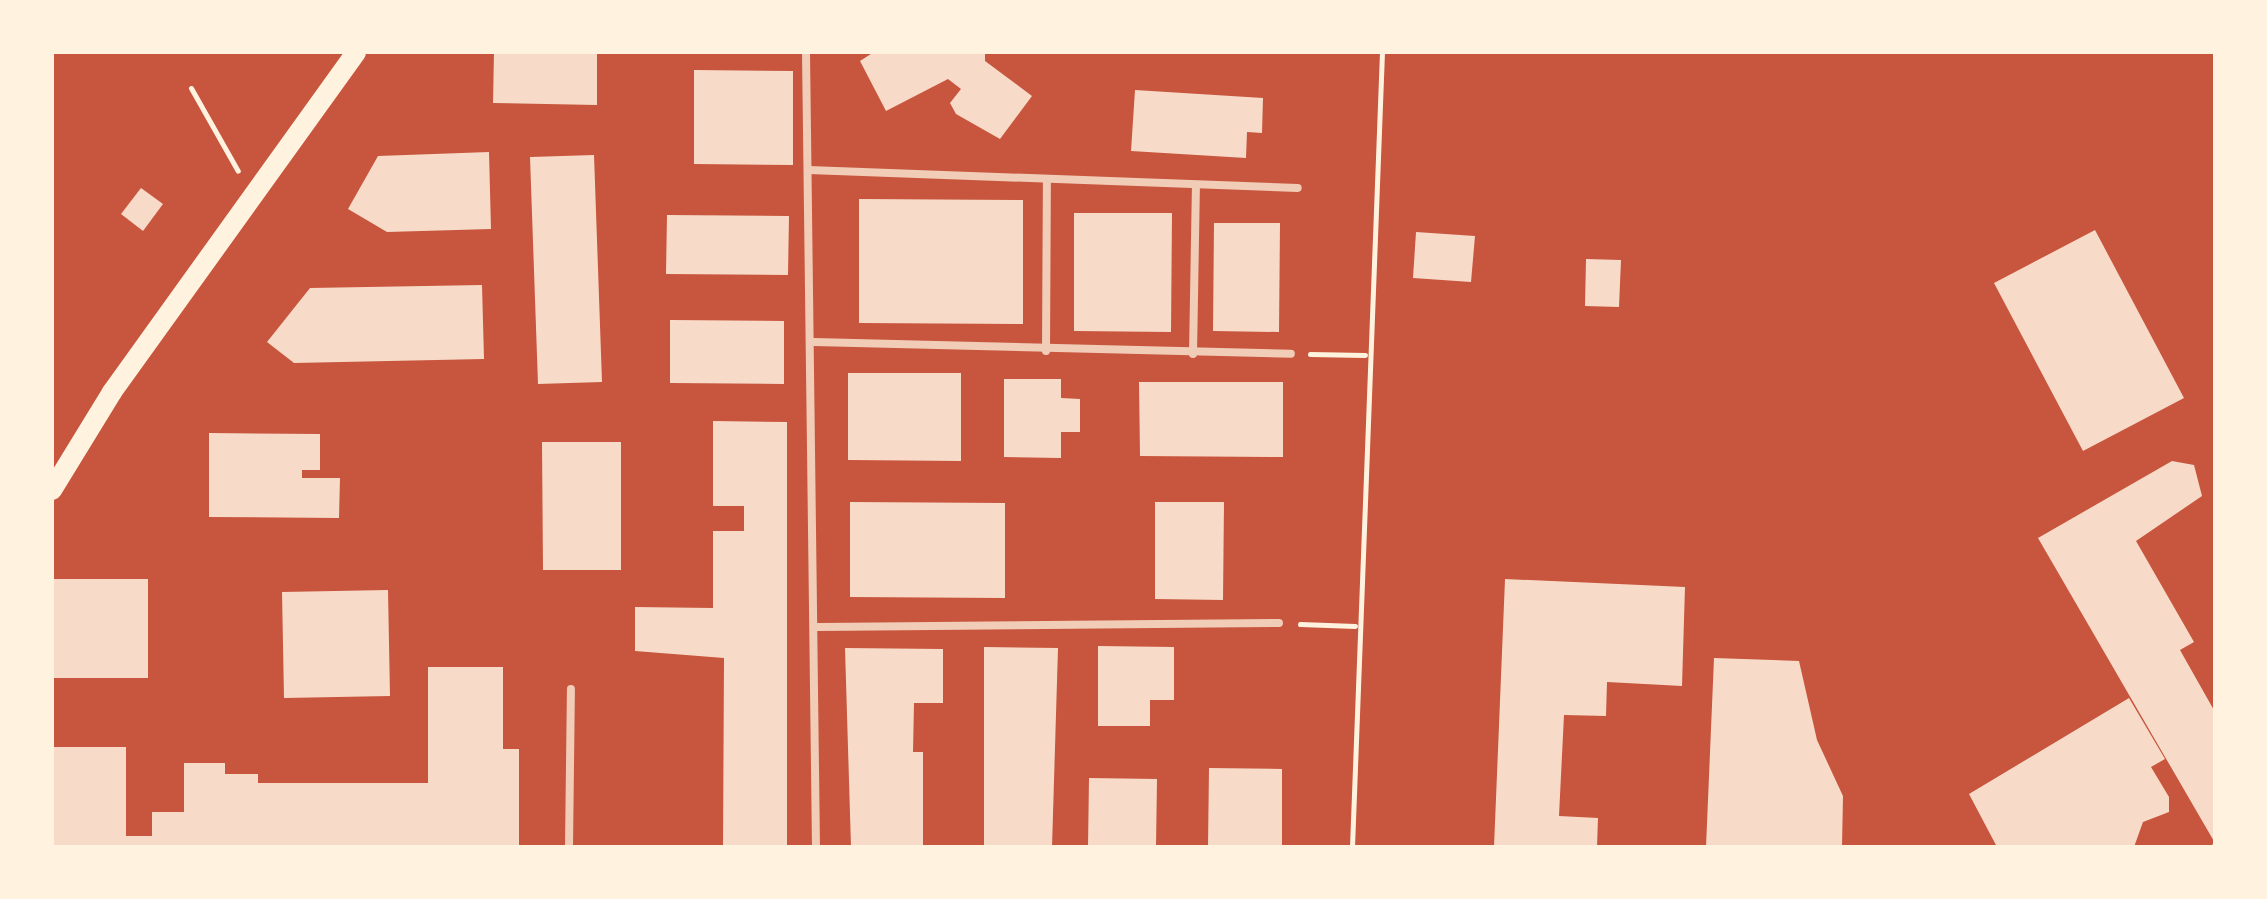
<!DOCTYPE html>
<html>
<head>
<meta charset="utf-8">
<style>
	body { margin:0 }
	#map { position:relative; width:2267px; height:899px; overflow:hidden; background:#c8553d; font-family:Ubuntu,sans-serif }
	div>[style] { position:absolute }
	.building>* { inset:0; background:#f7dbc8 }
	.path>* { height:5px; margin:-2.5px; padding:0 2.5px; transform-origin:2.5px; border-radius:2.5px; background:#fff3e0 }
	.minor>* { height:8px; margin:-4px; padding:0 4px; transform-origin:4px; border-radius:4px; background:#f1ccb7 }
	.primary>* { height:20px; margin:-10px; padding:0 10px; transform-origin:10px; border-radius:10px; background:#fff3e0 }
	span { translate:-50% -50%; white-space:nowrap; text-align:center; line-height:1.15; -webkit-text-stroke:8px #fff3e0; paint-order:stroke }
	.frame { position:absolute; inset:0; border:54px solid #fff3e0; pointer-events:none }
</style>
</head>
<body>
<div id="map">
	<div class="building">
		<div style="clip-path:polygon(494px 52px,597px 52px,597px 105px,493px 103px)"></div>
		<div style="clip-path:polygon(874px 52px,985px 52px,985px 61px,1032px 96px,1000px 139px,956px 114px,950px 103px,961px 89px,948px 79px,886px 111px,860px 61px)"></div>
		<div style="clip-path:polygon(694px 70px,793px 71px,793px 165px,694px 164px)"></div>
		<div style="clip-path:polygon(1135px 90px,1263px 98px,1262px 133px,1247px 132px,1246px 158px,1131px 151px)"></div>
		<div style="clip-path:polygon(489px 152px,491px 229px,387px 232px,348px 209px,378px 156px)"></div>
		<div style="clip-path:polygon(594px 155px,602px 382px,538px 384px,530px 157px)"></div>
		<div style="clip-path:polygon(141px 188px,163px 204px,143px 231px,121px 214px)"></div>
		<div style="clip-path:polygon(859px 199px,1023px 200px,1023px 324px,859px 323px)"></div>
		<div style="clip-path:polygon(1074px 213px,1172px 213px,1171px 332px,1074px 331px)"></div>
		<div style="clip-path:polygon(667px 215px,789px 216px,788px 275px,666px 274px)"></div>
		<div style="clip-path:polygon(1214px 223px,1280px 223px,1279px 332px,1213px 331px)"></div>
		<div style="clip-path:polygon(2095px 230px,2184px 398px,2083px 451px,1994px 283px)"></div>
		<div style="clip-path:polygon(1416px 232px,1475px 236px,1471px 282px,1413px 278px)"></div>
		<div style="clip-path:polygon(1586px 259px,1621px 260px,1619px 307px,1585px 306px)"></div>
		<div style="clip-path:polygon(482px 285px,484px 359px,294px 363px,267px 342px,310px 288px)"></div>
		<div style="clip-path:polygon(670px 320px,784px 321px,784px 384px,670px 383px)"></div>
		<div style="clip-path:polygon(848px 373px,961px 373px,961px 461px,848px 460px)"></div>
		<div style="clip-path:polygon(1004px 379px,1061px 379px,1061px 398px,1080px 399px,1080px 432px,1061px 432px,1061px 458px,1004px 457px)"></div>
		<div style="clip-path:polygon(1139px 382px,1283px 382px,1283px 457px,1140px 456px)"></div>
		<div style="clip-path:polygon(713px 421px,787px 422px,787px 847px,723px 847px,724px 658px,635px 651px,635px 607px,713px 608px,713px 531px,744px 531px,744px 506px,713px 506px)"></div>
		<div style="clip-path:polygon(209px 433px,320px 434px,320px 470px,302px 470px,302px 478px,340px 478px,339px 518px,209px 517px)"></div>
		<div style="clip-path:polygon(542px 442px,621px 442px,621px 570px,543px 570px)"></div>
		<div style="clip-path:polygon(2172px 461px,2194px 465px,2202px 496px,2136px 541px,2194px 642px,2180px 650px,2215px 712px,2215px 847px,2208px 847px,2215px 843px,2038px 538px)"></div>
		<div style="clip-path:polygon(850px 502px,1005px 503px,1005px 598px,850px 597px)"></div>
		<div style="clip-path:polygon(1155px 502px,1224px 502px,1223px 600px,1155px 599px)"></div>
		<div style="clip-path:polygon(54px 579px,148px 579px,148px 678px,54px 678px)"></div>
		<div style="clip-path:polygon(1505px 579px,1685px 587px,1682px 686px,1607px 682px,1606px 716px,1564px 715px,1559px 816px,1598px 818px,1597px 847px,1494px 847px)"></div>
		<div style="clip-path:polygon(388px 590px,390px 696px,284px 698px,282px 592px)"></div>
		<div style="clip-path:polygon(1098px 646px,1174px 647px,1174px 700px,1150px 700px,1150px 726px,1098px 726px)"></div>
		<div style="clip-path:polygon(984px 647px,1058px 648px,1052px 847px,984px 847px)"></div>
		<div style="clip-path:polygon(845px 648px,943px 649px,943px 703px,914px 703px,913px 752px,923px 752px,923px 847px,851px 847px)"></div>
		<div style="clip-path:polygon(1714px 658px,1799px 661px,1817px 740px,1843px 796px,1842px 847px,1706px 847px)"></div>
		<div style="clip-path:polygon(428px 667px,503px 667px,503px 749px,519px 749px,519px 847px,54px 847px,54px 747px,126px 747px,126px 836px,152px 836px,152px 812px,184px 812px,184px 763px,225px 763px,225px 774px,258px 774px,258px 783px,428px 783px)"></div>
		<div style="clip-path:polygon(2129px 698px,2165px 759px,2151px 767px,2169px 797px,2169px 812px,2143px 822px,2134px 847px,1997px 847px,1969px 794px)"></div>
		<div style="clip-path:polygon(1209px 768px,1282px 769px,1282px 847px,1208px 847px)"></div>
		<div style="clip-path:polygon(1089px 778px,1157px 779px,1156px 847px,1088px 847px)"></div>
	</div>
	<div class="path">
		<div style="left:191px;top:88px;width:95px;rotate:60.5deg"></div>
		<div style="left:1310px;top:354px;width:55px;rotate:1deg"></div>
		<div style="left:1300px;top:624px;width:55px;rotate:2.1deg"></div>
		<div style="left:1352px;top:847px;width:796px;rotate:-87.84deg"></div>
	</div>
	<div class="minor">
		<div style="left:806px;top:52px;width:795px;rotate:89.28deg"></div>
		<div style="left:809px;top:170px;width:489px;rotate:2.1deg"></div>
		<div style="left:814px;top:342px;width:477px;rotate:1.4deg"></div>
		<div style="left:1046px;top:351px;width:172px;rotate:-89.7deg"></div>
		<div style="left:1193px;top:354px;width:169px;rotate:-89deg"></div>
		<div style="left:818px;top:627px;width:461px;rotate:-0.5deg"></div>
		<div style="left:569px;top:847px;width:158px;rotate:-89.3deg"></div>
	</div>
	<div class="primary">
		<div style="left:52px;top:490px;width:115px;rotate:-58.5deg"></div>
		<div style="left:112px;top:392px;width:418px;rotate:-54.3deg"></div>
	</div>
	<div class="frame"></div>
</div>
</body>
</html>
